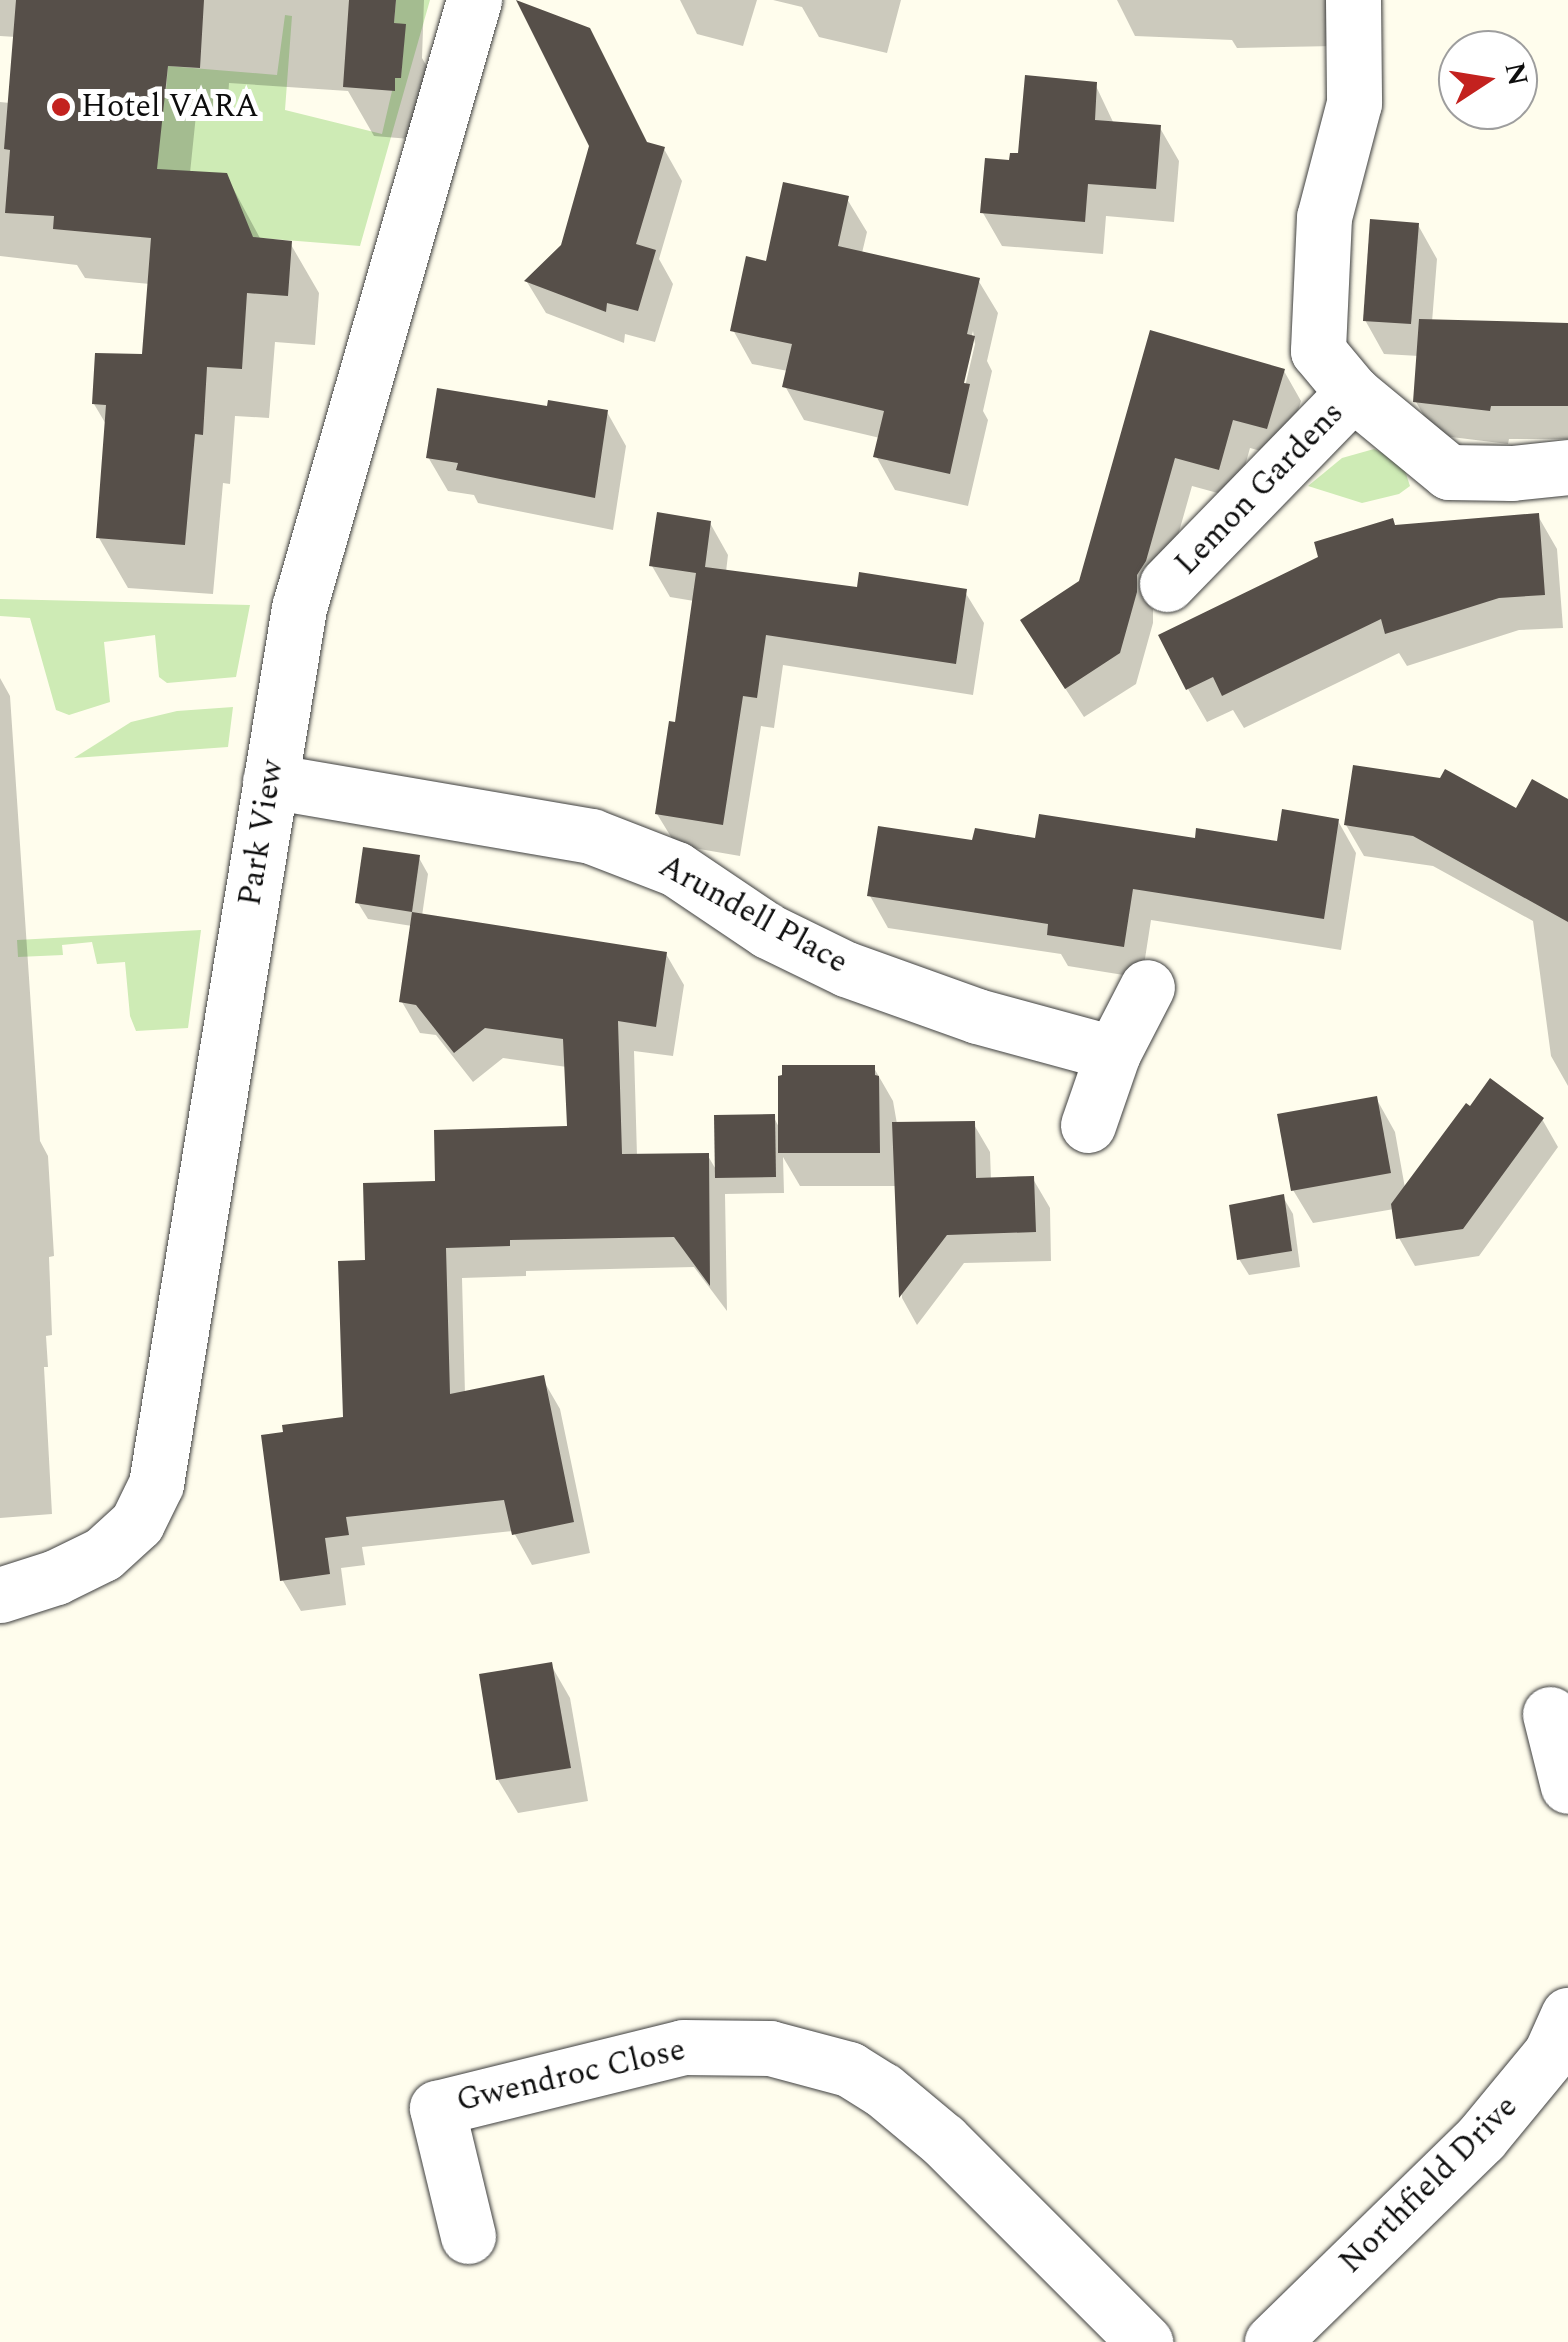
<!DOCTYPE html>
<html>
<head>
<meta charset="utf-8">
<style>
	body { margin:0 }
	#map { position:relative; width:1568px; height:2342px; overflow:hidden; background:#fffded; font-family:Spectral,serif }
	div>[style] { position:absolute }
	.green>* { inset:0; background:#ceebb5 }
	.shadow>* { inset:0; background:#0003 }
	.building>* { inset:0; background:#564f49 }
	.roads { filter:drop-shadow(0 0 2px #404040) drop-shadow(0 0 2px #404040) }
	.street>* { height:55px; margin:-27.5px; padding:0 27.5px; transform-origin:27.5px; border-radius:27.5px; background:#fff }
	.dots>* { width:28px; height:28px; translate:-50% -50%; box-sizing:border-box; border:5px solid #fff; border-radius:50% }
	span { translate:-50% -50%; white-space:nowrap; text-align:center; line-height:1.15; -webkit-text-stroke:10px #fff; paint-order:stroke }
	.poi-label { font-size:32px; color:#0d0d0d }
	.left { translate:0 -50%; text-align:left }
	.street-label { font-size:32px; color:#0d0d0d }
	.north { position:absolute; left:1438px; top:30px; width:100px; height:100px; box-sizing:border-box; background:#fff; border:2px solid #9e9e9e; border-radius:50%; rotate:78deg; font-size:28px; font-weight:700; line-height:40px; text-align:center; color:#0d0d0d }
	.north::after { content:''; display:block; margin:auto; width:35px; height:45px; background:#c3221f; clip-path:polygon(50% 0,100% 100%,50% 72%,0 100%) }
</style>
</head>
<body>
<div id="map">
	<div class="green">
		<div style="clip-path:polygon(396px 0,430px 0,360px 246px,158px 230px,115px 87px,166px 91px,168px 66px,277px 75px,285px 15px,292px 16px,285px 110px,382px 134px,395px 78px,401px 77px,405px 25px,394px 23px)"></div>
		<div style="clip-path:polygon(1374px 449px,1402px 462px,1410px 486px,1399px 494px,1362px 503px,1308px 486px,1342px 458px)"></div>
		<div style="clip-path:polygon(0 599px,250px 605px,236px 677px,167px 683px,159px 677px,155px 635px,104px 642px,110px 702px,69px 715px,56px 710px,30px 618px,0 616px)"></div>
		<div style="clip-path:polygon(233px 707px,228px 747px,74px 758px,131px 722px,177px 711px)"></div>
		<div style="clip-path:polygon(201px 930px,188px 1028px,136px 1031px,130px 1016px,125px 962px,97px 964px,92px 942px,62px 945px,63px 955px,18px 957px,17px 940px)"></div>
	</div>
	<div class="shadow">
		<div style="clip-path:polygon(0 0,424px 0,422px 58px,433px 77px,422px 140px,374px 136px,348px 91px,229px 83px,227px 117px,196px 115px,190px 173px,226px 175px,261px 240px,290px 243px,319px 293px,315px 345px,275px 342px,269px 418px,235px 416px,230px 484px,223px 483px,213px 594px,128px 588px,99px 538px,107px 426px,94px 404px,144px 356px,150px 284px,85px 278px,77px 265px,0 256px,0 102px,10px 103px,16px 37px,0 36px)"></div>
		<div style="clip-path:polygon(680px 0,757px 0,743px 46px,697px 34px)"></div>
		<div style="clip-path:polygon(773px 0,901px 0,887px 53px,819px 37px,802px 7px)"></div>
		<div style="clip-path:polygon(1117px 0,1332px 0,1335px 46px,1237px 48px,1232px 40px,1135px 36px)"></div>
		<div style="clip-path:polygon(1095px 84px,1114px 124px,1160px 128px,1179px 161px,1174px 222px,1106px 216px,1103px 254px,1002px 246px,983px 213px,1012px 163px)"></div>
		<div style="clip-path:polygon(648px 145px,664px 149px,682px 181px,659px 259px,673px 284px,655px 342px,625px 334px,624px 343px,546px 313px,527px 282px,563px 246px,592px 146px)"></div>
		<div style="clip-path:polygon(evenodd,847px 199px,867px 232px,862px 253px,978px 280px,998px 313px,987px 361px,992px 371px,983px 411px,988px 420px,968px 506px,895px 490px,876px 456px,880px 438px,804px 420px,785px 386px,788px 371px,752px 364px,733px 330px,768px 264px,847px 199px,973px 331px,975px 344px,963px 395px,958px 394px,973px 331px)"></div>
		<div style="clip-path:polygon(1418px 225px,1437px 259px,1432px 322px,1568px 325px,1568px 439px,1509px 439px,1508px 444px,1435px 435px,1416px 402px,1419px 356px,1384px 354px,1365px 320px)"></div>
		<div style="clip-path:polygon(1152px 333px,1284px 371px,1301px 401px,1283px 457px,1250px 448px,1236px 498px,1192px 486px,1162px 592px,1153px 606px,1153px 623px,1136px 684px,1084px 717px,1040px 650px,1081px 583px)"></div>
		<div style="clip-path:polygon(549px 409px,607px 412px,626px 446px,613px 530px,478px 503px,474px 495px,448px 491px,428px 457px)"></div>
		<div style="clip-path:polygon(1538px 516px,1557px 549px,1563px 628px,1519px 630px,1407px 666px,1399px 653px,1244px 728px,1233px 710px,1207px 722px,1188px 689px,1396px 528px)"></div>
		<div style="clip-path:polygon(710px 523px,728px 555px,726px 572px,859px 590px,965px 592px,984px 623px,973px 695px,783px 665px,774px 728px,761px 726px,740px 856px,676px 845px,657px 814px,677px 725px,694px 601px,670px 597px,652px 566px)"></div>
		<div style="clip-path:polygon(0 678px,10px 696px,40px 1141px,48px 1156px,54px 1256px,49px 1257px,52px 1335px,46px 1336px,48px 1367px,44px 1367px,52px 1514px,0 1518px)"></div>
		<div style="clip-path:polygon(1568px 802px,1568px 1086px,1551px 1056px,1533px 921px,1433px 866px,1364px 856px,1346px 825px,1517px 811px)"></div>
		<div style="clip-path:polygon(1338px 821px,1356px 853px,1341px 950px,1151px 920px,1142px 978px,1068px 966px,1061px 954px,888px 928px,870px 896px,974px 843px,1279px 844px)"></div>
		<div style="clip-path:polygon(419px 858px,428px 874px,422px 916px,666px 954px,684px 985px,673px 1056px,634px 1051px,637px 1156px,708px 1156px,718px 1173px,773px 1116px,780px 1129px,874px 1068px,893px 1101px,897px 1124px,973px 1123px,990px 1152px,991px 1180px,1033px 1179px,1050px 1208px,1051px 1261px,964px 1263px,917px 1325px,902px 1298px,897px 1186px,800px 1186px,783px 1157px,784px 1193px,725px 1194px,727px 1311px,694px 1267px,526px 1271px,526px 1276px,462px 1278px,465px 1394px,542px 1378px,560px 1409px,590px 1553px,532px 1565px,513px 1531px,362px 1547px,365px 1565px,341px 1568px,346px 1605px,301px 1611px,283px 1581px,264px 1437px,346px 1419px,367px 1262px,438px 1183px,570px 1128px,567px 1067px,503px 1058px,473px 1082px,436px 1035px,420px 1033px,402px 1002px,412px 926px,368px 919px,358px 903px)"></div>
		<div style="clip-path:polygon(1376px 1098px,1395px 1132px,1405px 1188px,1542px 1119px,1558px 1147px,1479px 1256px,1415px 1266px,1399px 1238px,1394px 1209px,1313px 1223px,1293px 1190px)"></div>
		<div style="clip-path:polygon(1283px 1197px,1293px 1214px,1300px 1267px,1249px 1275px,1239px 1259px)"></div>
		<div style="clip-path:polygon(551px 1665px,570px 1698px,588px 1801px,518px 1813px,498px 1780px,481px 1676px)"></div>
	</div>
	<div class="building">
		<div style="clip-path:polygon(16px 0,204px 0,200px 68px,168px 66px,157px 169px,227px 173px,253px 237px,292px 241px,288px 296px,247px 293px,242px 369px,207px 367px,203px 435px,195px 434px,185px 545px,96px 538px,106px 405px,92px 404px,95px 353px,142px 354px,151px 238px,53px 229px,54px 216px,5px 213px,10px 150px,4px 149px)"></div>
		<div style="clip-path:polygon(349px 0,396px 0,394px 23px,406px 24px,401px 78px,395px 78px,395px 91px,343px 87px)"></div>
		<div style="clip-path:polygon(516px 0,590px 28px,647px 142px,665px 147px,636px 244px,656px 250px,638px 311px,607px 303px,606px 312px,524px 281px,561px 245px,589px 146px)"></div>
		<div style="clip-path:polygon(1025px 75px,1097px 82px,1095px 120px,1161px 125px,1156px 189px,1088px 184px,1085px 222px,980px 213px,985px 158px,1009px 160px,1010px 153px,1018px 153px)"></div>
		<div style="clip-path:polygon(783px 182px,849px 196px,838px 246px,980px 278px,967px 334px,975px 336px,964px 383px,970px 384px,950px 474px,873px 457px,884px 411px,782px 387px,792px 344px,730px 331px,746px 256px,766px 261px)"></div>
		<div style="clip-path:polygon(1370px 219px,1419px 223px,1411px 324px,1363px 321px)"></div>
		<div style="clip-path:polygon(1419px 319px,1568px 323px,1568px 406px,1491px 406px,1490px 411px,1413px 402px)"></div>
		<div style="clip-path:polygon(1150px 330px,1285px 369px,1267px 429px,1233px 420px,1219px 470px,1175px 458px,1146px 561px,1137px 575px,1137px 592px,1120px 653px,1065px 689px,1020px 620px,1079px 581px)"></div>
		<div style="clip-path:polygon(437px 388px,547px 406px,548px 400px,608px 410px,595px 498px,456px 470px,458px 463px,426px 458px)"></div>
		<div style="clip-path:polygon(657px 512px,711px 521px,705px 567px,857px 587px,859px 572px,967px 589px,956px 664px,766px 635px,757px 698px,743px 696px,723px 825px,655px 814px,669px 721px,675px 722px,696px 573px,649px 566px)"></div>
		<div style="clip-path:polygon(1539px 513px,1545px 595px,1499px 598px,1385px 634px,1381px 619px,1222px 696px,1213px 677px,1186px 690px,1158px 635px,1318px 557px,1314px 542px,1393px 518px,1395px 525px)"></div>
		<div style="clip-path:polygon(1353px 765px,1440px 778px,1445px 769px,1516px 808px,1532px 779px,1568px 799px,1568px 922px,1413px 836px,1344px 825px)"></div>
		<div style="clip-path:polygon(1282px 809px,1339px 819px,1324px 919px,1133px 889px,1124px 947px,1047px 935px,1048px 924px,867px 896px,878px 826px,972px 840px,975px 828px,1035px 838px,1039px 814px,1195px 838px,1196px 828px,1277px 841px)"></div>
		<div style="clip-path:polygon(363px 847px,420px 855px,412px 912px,355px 903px)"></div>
		<div style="clip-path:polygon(412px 912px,667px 952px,656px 1027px,618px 1021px,622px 1154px,709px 1153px,710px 1286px,674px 1237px,510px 1240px,510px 1246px,446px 1248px,450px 1394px,544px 1375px,574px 1522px,512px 1535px,504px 1500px,346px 1517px,349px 1535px,325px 1538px,330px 1574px,280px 1581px,261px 1435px,283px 1432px,282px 1425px,343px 1417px,338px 1261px,365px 1260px,363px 1183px,435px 1181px,434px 1130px,567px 1126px,563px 1039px,485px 1028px,454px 1053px,416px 1005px,399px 1002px)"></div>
		<div style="clip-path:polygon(782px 1065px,875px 1065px,875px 1075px,879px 1076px,880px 1153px,778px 1153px,778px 1076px,782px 1075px)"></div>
		<div style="clip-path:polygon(1490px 1078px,1544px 1118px,1463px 1229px,1396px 1239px,1391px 1204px,1466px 1103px,1470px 1106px)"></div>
		<div style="clip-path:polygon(1377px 1096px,1391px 1173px,1291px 1191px,1277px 1114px)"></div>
		<div style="clip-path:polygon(775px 1114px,776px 1177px,715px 1178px,714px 1115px)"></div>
		<div style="clip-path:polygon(975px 1121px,976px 1178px,1034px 1176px,1036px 1232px,947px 1235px,899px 1298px,892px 1122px)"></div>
		<div style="clip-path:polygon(1284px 1194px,1292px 1251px,1237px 1260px,1229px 1205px)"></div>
		<div style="clip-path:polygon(552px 1662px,571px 1768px,496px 1780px,479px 1674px)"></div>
	</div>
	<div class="roads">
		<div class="street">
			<div style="left:1353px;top:0;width:103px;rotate:89.4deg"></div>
			<div style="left:1354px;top:103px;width:118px;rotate:104.7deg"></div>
			<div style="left:1324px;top:217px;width:134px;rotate:92.6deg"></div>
			<div style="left:1318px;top:351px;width:55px;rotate:50.2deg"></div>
			<div style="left:1353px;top:393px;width:124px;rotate:39.5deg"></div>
			<div style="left:1449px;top:472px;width:63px;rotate:0.9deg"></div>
			<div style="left:1512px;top:473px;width:56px;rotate:-6.1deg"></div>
			<div style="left:1167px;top:584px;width:267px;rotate:-45.8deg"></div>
			<div style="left:270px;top:781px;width:326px;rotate:9.7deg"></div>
			<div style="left:591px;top:836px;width:91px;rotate:21.2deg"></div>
			<div style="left:676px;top:869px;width:111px;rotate:34deg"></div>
			<div style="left:768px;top:931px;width:87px;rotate:26deg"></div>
			<div style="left:846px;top:969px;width:139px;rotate:19.7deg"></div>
			<div style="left:977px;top:1016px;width:141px;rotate:15.2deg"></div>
			<div style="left:1088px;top:1125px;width:76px;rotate:-70.9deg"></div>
			<div style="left:1113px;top:1053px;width:74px;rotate:-62.7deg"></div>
			<div style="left:0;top:1595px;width:59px;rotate:-17.8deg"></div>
			<div style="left:56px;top:1577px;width:52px;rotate:-26.1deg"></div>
			<div style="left:103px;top:1554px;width:46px;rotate:-42.4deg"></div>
			<div style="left:137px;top:1523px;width:43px;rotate:-64deg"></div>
			<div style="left:156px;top:1484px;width:888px;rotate:-80.73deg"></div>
			<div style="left:299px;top:608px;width:633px;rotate:-73.94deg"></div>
			<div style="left:1550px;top:1714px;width:74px;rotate:76deg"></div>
			<div style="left:468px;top:2236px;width:132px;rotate:-103.6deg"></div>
			<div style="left:437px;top:2108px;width:253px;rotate:-13.9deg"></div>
			<div style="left:683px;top:2047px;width:87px;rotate:0.7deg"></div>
			<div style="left:770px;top:2048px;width:82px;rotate:14.9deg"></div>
			<div style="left:849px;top:2069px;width:40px;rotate:32deg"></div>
			<div style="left:883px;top:2090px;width:78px;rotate:39.8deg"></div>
			<div style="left:943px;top:2140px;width:286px;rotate:45deg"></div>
			<div style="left:1272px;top:2342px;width:292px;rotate:-44.3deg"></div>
			<div style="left:1481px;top:2138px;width:110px;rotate:-50.5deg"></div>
			<div style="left:1551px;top:2053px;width:42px;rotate:-65.9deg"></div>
		</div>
	</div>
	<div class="dots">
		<div style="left:61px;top:107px;background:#c3221f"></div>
	</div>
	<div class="poi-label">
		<span class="left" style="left:81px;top:107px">Hotel VARA</span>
	</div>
	<div class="street-label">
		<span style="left:1260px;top:489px;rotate:-46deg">Lemon Gardens</span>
		<span style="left:262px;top:833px;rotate:-81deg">Park View</span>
		<span style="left:753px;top:915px;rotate:29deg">Arundell Place</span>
		<span style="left:571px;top:2076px;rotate:-13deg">Gwendroc Close</span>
		<span style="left:1429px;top:2185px;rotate:-45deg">Northfield Drive</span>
	</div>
	<div class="north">N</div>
</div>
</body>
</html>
